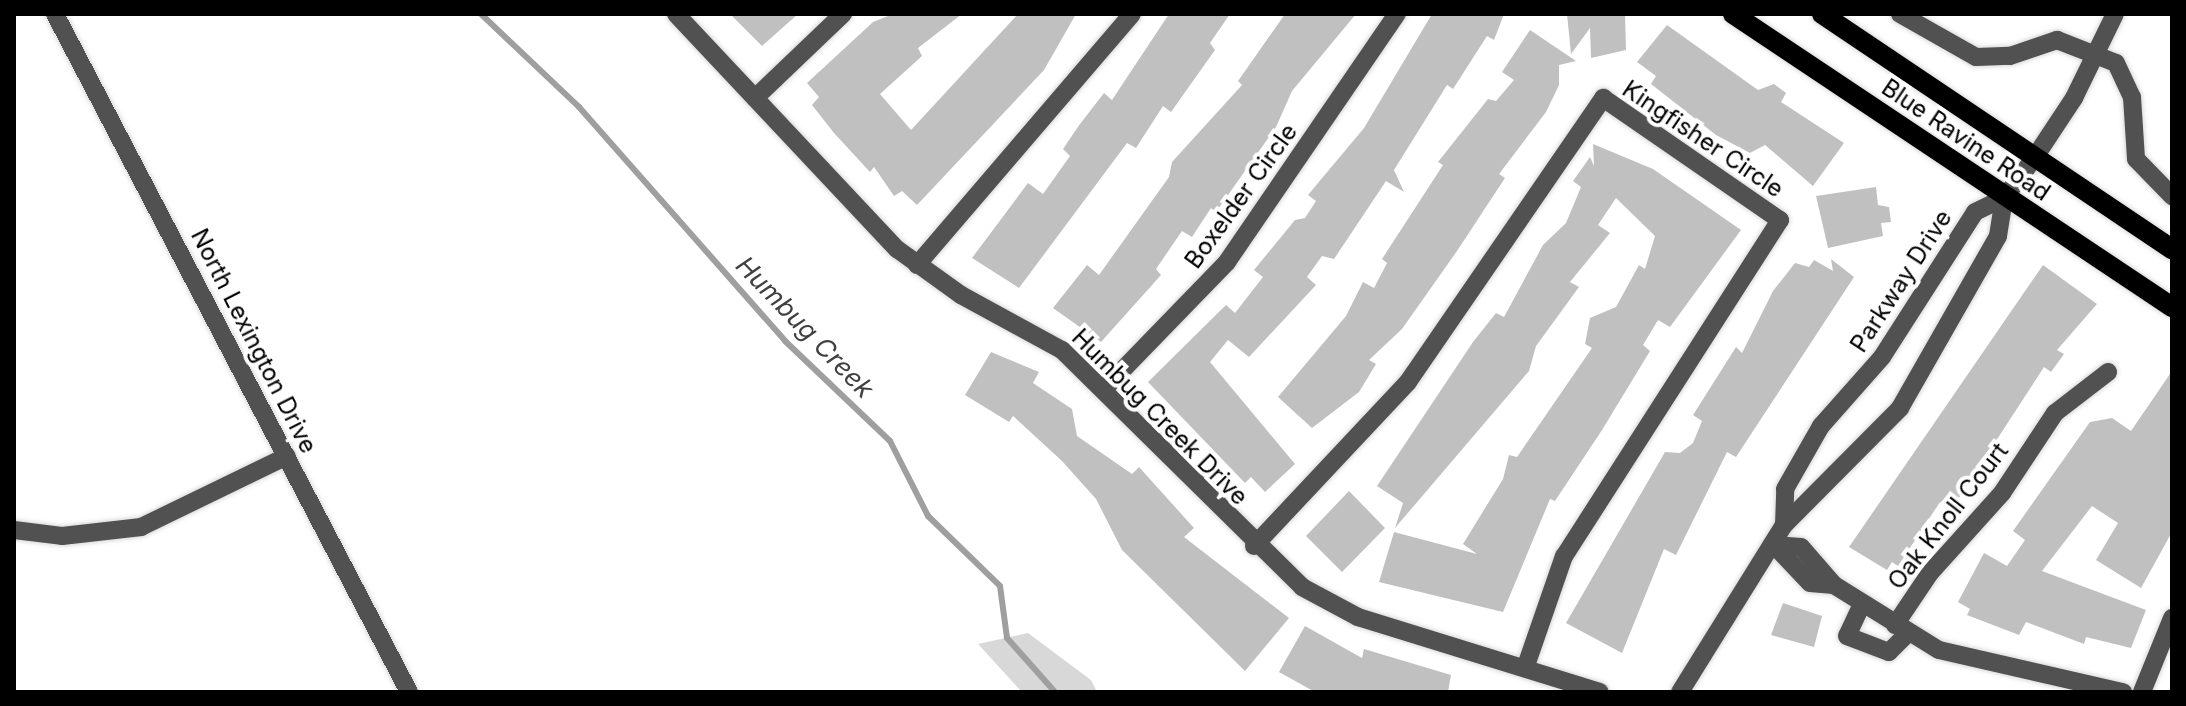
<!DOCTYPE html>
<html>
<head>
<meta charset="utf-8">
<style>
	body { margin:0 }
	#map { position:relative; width:2186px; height:706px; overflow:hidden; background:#fff; font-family:Inter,sans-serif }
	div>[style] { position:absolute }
	.green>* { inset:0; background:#d8d8d8 }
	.stream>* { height:6px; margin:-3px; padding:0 3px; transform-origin:3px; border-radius:3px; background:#9f9f9f }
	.building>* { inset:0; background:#c0c0c0 }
	.roads { filter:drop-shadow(0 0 2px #dbdbdb) drop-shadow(0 0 2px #dbdbdb) }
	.minor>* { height:18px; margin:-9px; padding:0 9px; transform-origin:9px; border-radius:9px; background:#515151 }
	.major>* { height:20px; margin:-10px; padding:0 10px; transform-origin:10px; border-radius:10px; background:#000 }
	span { translate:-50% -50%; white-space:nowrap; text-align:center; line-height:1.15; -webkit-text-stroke:8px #fff; paint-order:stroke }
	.street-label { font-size:24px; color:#000 }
	.water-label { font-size:26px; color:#404040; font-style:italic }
	.frame { position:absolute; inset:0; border:16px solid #000; pointer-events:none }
</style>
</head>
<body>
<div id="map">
	<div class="green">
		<div style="clip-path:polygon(1028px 633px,1091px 680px,1097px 692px,1022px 692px,978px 644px)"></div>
	</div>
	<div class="stream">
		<div style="left:481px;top:14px;width:135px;rotate:43.5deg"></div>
		<div style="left:579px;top:107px;width:312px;rotate:48.6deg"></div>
		<div style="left:785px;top:341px;width:145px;rotate:43.6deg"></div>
		<div style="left:890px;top:441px;width:84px;rotate:63.1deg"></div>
		<div style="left:928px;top:516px;width:100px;rotate:44.2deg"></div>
		<div style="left:1000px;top:586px;width:52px;rotate:82.3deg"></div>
		<div style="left:1007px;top:638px;width:72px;rotate:48.4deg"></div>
	</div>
	<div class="building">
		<div style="clip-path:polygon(730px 14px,798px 14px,762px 46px)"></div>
		<div style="clip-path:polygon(893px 14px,962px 14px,918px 48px,922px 56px,880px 94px,911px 130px,1018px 14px,1076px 14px,1044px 70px,917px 205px,902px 191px,894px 196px,874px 167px,870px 172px,834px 133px,812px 105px,819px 97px,807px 83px,873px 22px)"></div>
		<div style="clip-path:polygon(1169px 14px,1230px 14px,1210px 43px,1215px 50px,1171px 112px,1163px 106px,1136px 148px,1127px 143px,1019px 288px,972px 258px,1028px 183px,1043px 194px,1070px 156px,1063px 149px,1080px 124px,1104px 93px,1112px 100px)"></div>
		<div style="clip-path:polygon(1285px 14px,1356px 14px,1292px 91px,1276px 127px,1216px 212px,1211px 208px,1192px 237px,1182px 231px,1156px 269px,1161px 275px,1101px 342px,1053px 308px,1087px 265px,1099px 275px,1169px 177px,1172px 162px,1242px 85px,1238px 81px)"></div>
		<div style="clip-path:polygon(1432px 14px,1504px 14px,1494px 40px,1487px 36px,1453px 89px,1447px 85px,1394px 170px,1404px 192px,1386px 181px,1334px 259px,1322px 256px,1307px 277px,1316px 285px,1249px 357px,1228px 340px,1210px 362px,1295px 464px,1265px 492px,1251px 477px,1245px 483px,1148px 382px,1226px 305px,1235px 313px,1263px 277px,1254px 270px,1295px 220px,1305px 218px,1316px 201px,1308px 195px,1364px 128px)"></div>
		<div style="clip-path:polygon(1567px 14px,1625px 14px,1626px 50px,1591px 58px,1590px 28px,1571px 54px)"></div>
		<div style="clip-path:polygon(1667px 25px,1758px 90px,1774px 84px,1786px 93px,1781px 102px,1844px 143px,1813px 186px,1765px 145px,1750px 153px,1716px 135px,1651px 84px,1656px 76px,1637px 62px)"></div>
		<div style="clip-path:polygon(1530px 30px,1576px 61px,1559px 65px,1559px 85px,1546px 112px,1499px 174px,1505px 178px,1457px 251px,1402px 329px,1369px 360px,1376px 364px,1359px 392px,1312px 428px,1278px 397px,1346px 316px,1363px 282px,1374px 288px,1387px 263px,1382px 259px,1443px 165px,1438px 162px,1488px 99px,1496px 101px,1514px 80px,1502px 72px)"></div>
		<div style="clip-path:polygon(1593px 144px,1653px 169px,1741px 230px,1670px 327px,1658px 320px,1643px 345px,1650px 351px,1602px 430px,1555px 501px,1550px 499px,1503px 612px,1379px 582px,1394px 532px,1477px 554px,1463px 544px,1503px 479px,1509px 455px,1517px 457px,1592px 348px,1585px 344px,1590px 318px,1616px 307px,1639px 265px,1645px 269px,1655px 236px,1616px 198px,1598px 225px,1610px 233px,1570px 282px,1579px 287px,1536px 346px,1529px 371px,1395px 528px,1403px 503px,1377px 486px,1473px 342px,1496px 313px,1504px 317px,1543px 245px,1566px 223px,1581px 187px,1573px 181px,1590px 157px,1594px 166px)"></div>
		<div style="clip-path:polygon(1876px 187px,1878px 205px,1889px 207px,1891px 222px,1881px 223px,1883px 236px,1828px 248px,1816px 196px)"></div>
		<div style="clip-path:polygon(1831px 259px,1854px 277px,1736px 457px,1727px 452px,1676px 555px,1664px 549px,1622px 653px,1566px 623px,1665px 452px,1680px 453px,1693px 443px,1702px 421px,1693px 415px,1736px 347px,1742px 353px,1773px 291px,1795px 263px,1809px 267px,1814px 260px,1833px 271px)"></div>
		<div style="clip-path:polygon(2043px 265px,2097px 304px,2057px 350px,2064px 354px,2051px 372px,2044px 367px,1951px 510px,1940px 502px,1898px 566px,1892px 562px,1887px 570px,1849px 547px)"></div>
		<div style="clip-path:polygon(991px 352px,1039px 372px,1033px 383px,1072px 409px,1077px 436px,1132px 474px,1139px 467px,1194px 528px,1184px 537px,1289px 618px,1245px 671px,1122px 550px,1096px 499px,1062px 461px,1013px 416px,1009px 422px,965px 395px)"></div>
		<div style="clip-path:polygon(2172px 371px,2172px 532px,2141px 588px,2096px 560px,2118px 523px,2092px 506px,2042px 571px,2146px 610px,2131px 648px,2086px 637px,2084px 644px,2026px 622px,2019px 635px,1967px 615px,1970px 609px,1958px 602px,1984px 553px,2007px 566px,2025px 540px,2013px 531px,2090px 422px,2112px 418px,2131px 431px)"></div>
		<div style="clip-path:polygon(1349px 491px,1385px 528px,1342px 572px,1306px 536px)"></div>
		<div style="clip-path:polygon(1783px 603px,1822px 616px,1814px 647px,1771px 635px)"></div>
		<div style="clip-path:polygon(1305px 626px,1362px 658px,1364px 649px,1451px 675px,1448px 692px,1315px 692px,1279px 672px)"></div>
	</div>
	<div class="roads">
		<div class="minor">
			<div style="left:55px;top:14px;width:765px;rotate:62.43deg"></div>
			<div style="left:676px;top:14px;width:323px;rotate:46.8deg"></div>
			<div style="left:897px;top:249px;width:79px;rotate:35.7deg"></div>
			<div style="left:961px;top:295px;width:115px;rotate:28.6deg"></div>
			<div style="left:1062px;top:350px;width:337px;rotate:44.6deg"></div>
			<div style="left:1302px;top:587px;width:64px;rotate:28.2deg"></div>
			<div style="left:1358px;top:617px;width:253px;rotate:17.2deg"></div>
			<div style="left:1900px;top:14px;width:87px;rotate:29.5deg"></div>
			<div style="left:1976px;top:57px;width:34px;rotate:-2deg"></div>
			<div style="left:2010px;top:56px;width:50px;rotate:-18.8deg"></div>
			<div style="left:2057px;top:40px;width:63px;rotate:21.3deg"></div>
			<div style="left:2116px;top:63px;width:38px;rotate:65deg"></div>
			<div style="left:2132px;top:97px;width:62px;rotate:86.3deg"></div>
			<div style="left:2136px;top:159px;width:52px;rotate:45.8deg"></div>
			<div style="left:755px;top:98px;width:122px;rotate:-43.7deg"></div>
			<div style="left:917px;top:265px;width:330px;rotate:-49.4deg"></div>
			<div style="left:1104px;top:389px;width:177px;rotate:-45.9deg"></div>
			<div style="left:1227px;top:262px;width:301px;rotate:-55.6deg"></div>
			<div style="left:1784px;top:525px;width:36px;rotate:-88deg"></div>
			<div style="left:1785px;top:489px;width:73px;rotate:-60.3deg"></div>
			<div style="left:1821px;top:426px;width:92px;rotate:-48.5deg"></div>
			<div style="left:1882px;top:357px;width:172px;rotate:-57.3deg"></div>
			<div style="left:1975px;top:212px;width:32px;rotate:-26deg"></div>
			<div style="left:2004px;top:198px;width:51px;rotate:-52.9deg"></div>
			<div style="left:2035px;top:157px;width:71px;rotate:-56.5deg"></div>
			<div style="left:2074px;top:98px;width:93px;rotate:-64deg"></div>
			<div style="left:14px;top:530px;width:48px;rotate:7.1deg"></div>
			<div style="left:62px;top:536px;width:80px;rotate:-6.5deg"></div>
			<div style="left:141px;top:527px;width:162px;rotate:-25.9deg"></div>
			<div style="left:1774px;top:545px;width:27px;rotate:4deg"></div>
			<div style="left:1801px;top:547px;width:50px;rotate:49deg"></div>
			<div style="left:1834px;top:585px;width:123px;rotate:31.8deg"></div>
			<div style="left:1939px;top:650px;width:189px;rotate:12.9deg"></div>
			<div style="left:1774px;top:545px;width:52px;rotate:46.5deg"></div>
			<div style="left:1810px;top:583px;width:24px;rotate:5deg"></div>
			<div style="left:1254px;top:546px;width:225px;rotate:-46.8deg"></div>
			<div style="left:1408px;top:382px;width:345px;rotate:-55.5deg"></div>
			<div style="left:1603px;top:98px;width:215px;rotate:34.6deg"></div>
			<div style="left:1780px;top:220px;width:399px;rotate:122.7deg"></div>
			<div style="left:1564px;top:556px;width:116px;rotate:109.1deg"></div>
			<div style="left:1862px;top:604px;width:35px;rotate:115deg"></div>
			<div style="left:1847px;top:636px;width:45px;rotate:20.9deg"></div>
			<div style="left:1889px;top:652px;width:27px;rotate:-45deg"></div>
			<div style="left:1895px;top:625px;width:63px;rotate:-56.1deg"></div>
			<div style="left:1930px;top:573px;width:108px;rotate:-48deg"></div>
			<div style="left:2002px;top:493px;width:96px;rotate:-56.5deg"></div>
			<div style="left:2055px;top:413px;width:67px;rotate:-37.7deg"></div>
			<div style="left:1680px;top:692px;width:197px;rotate:-58.1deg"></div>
			<div style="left:1784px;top:525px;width:165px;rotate:-45.2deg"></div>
			<div style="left:1900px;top:408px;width:198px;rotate:-60.3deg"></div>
			<div style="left:1998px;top:236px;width:38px;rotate:-81deg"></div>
			<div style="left:2142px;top:692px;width:80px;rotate:-67.9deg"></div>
		</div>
		<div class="major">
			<div style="left:1733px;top:14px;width:528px;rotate:33.72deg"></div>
			<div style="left:1822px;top:14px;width:422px;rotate:33.9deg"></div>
		</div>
	</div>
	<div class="street-label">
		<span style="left:1703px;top:139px;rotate:34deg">Kingfisher Circle</span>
		<span style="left:1966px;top:140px;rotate:34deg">Blue Ravine Road</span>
		<span style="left:1241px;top:196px;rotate:-54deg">Boxelder Circle</span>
		<span style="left:1901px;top:281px;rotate:-57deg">Parkway Drive</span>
		<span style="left:254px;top:341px;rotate:63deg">North Lexington Drive</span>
		<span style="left:1160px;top:417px;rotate:45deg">Humbug Creek Drive</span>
		<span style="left:1948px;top:516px;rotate:-52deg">Oak Knoll Court</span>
	</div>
	<div class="water-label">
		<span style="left:805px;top:327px;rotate:46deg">Humbug Creek</span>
	</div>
	<div class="frame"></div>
</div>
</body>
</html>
